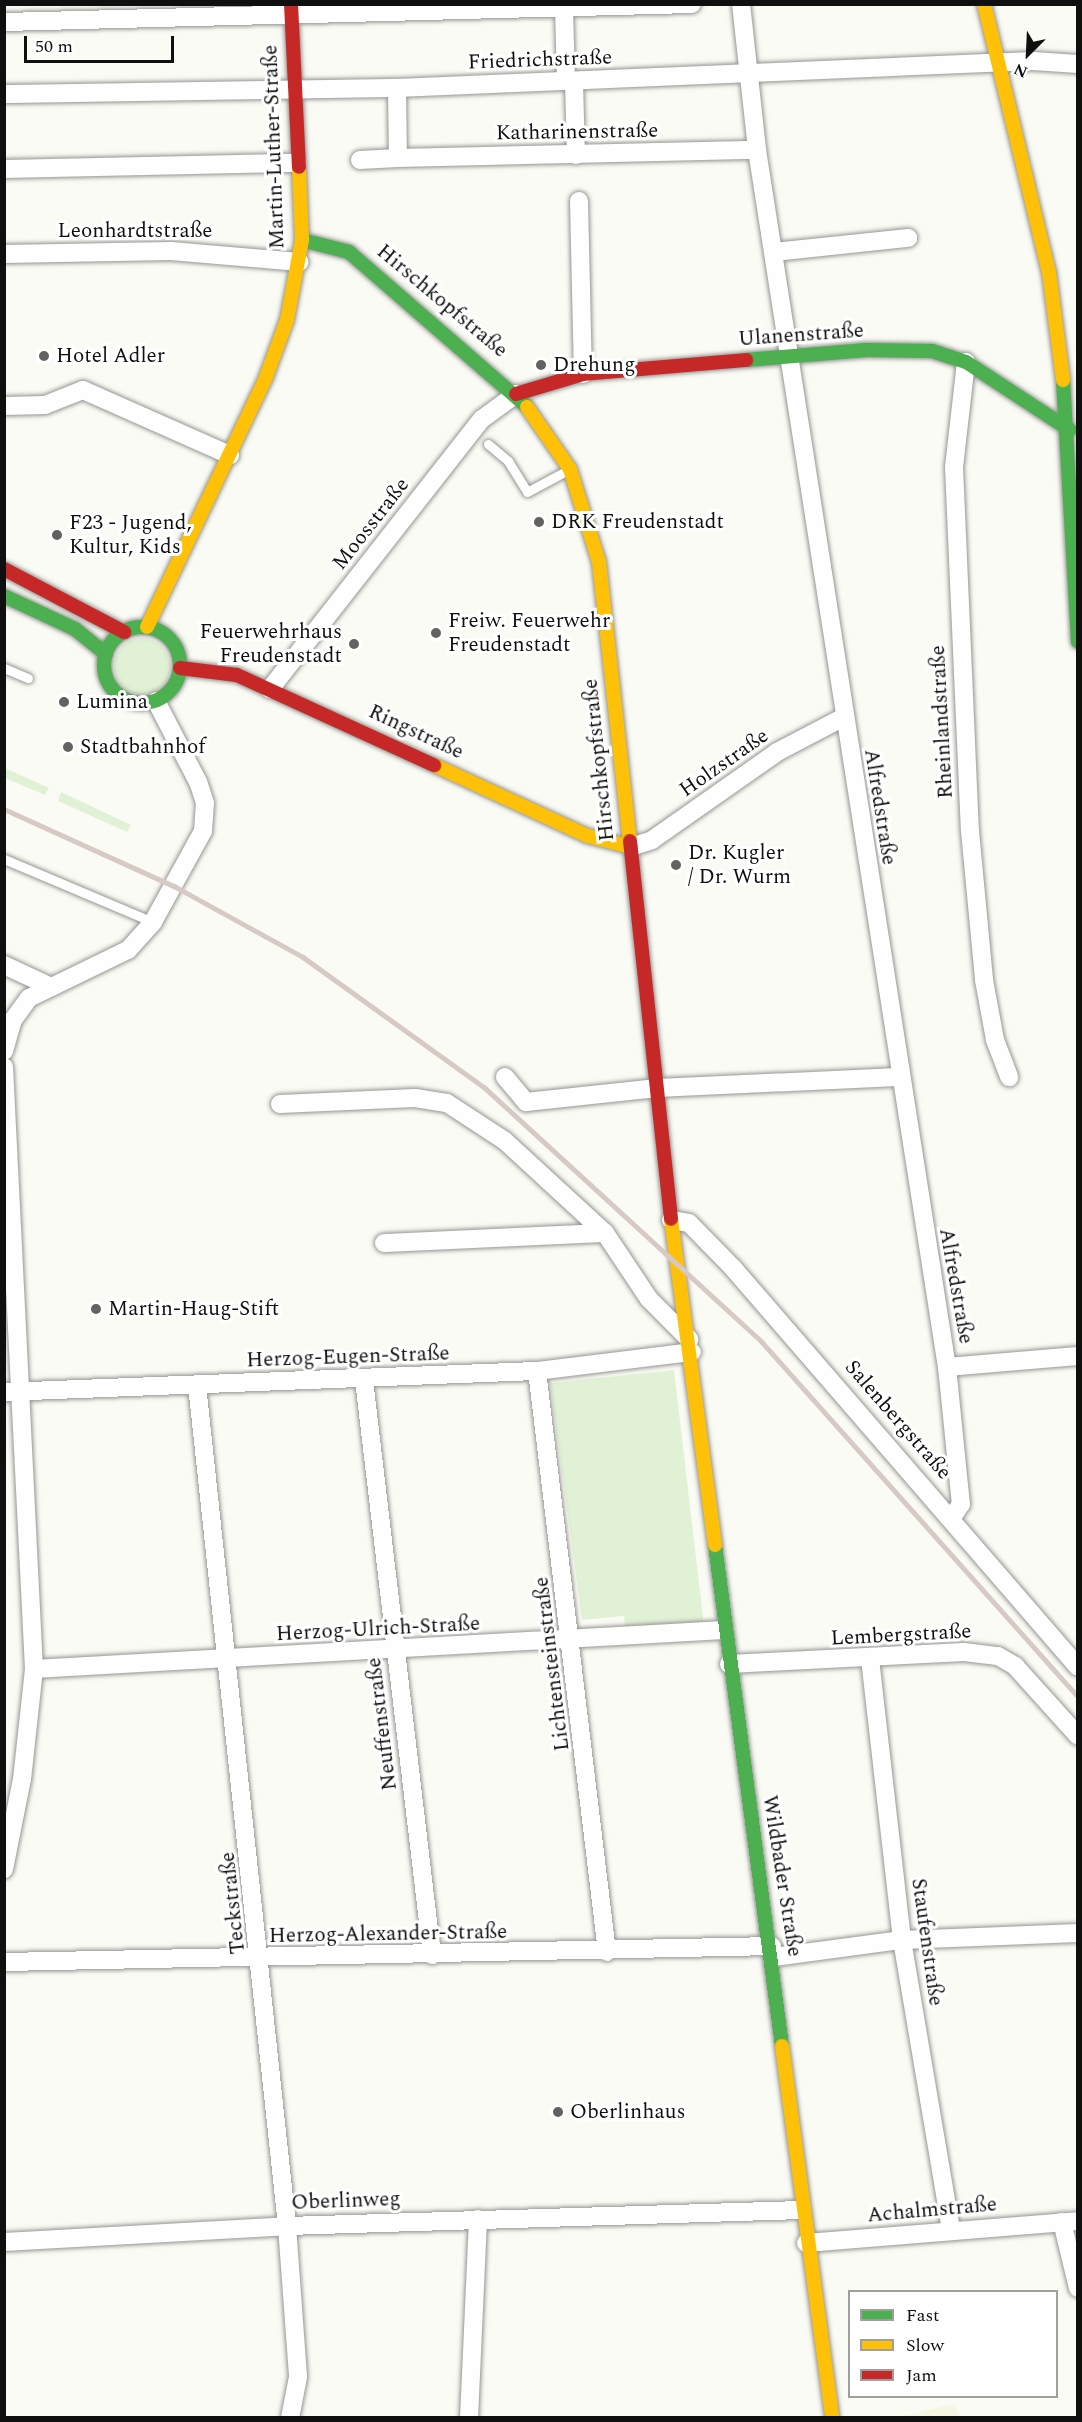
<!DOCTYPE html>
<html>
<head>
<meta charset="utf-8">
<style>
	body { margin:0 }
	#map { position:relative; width:1082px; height:2422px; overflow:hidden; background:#fbfbf5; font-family:Spectral,serif }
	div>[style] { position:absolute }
	.farmland>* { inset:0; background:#f5f7e2 }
	.green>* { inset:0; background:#e1f1d6 }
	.round { border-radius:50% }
	.roads { filter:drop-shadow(0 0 2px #959593) drop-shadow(0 0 2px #959593) }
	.lane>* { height:9px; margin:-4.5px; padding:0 4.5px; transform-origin:4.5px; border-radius:4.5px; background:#fefefe }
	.street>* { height:18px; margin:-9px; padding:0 9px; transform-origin:9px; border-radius:9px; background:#fefefe }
	.fast>* { height:14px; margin:-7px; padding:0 7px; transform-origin:7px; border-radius:7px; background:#4caf50 }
	.fast>.ring { margin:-7px; padding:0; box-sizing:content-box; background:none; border:14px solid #4caf50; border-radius:50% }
	.slow>* { height:14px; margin:-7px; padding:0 7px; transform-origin:7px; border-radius:7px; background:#ffc107 }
	.jam>* { height:14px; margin:-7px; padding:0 7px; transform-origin:7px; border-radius:7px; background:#c62828 }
	.rail>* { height:4.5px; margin:-2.25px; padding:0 2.25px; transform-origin:2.25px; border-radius:2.25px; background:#d7c9c5 }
	.dots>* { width:16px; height:16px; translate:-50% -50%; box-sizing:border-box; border:3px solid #fff; border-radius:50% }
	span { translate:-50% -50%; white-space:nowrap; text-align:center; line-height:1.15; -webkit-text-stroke:6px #fff; paint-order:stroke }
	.street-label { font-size:21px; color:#0f0f0f }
	.poi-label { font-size:21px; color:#0f0f0f }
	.left { translate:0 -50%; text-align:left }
	.right { translate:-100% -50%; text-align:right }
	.frame { position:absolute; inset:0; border:6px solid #0f0f0f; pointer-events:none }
	.legend { position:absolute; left:848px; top:2290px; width:210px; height:108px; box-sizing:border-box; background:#fff; border:2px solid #9f9f9f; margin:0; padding:8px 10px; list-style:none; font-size:18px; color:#0f0f0f }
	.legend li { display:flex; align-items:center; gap:12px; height:30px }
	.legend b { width:30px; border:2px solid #9f9f9f }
	.north { position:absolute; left:998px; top:24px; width:60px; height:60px; -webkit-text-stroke:4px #fff; paint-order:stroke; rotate:204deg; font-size:16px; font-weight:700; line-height:24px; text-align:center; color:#0f0f0f }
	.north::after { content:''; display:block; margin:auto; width:21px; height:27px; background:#0f0f0f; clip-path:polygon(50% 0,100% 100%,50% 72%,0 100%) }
	.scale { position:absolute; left:24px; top:36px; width:150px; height:27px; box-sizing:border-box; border:3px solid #0f0f0f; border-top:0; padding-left:8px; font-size:18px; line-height:21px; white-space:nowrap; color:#0f0f0f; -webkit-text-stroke:4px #fff; paint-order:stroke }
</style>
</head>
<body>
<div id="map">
	<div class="farmland">
		<div style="clip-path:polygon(954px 2404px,961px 2417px,898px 2417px)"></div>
	</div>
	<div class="green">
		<div class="round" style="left:114px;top:638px;width:56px;height:56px"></div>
		<div style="clip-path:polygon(5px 768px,49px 788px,45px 795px,5px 778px)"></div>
		<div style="clip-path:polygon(61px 792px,131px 825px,127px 832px,58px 801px)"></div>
		<div style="clip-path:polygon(674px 1370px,704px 1626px,626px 1633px,624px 1616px,582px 1620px,550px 1383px)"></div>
	</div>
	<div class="roads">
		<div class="lane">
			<div style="left:488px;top:444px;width:26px;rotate:40deg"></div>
			<div style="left:508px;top:461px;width:36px;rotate:58deg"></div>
			<div style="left:527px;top:492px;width:47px;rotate:-28.2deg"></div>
			<div style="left:4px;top:668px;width:26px;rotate:23deg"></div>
			<div style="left:4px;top:859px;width:162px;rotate:22.9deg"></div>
		</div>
		<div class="street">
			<div style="left:741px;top:4px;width:147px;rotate:83.7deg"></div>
			<div style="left:757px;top:150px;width:1232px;rotate:81.13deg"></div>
			<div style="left:947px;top:1367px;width:138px;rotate:84.2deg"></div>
			<div style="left:961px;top:1504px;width:14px;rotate:124deg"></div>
			<div style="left:564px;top:7px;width:74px;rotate:88.5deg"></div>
			<div style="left:4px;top:22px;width:688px;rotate:-1.5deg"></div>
			<div style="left:574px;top:81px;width:74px;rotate:88.5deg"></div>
			<div style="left:397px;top:88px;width:70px;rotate:89.2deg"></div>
			<div style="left:398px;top:158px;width:359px;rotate:-1.3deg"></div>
			<div style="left:4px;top:94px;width:393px;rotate:-0.9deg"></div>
			<div style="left:397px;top:88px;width:637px;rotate:-2.43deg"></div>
			<div style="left:1033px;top:61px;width:45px;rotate:3.8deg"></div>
			<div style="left:360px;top:160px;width:38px;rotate:-3deg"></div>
			<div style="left:4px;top:169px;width:293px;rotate:-1.2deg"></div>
			<div style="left:579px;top:201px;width:173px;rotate:88.7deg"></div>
			<div style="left:774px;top:252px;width:135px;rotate:-6deg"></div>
			<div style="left:4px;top:254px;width:167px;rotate:-1deg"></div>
			<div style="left:171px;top:251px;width:129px;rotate:4.9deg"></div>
			<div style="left:966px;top:362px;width:106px;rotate:96.5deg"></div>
			<div style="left:954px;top:467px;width:364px;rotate:87.5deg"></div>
			<div style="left:970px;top:831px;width:150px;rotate:84.6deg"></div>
			<div style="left:984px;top:980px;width:61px;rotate:79.6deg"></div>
			<div style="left:995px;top:1040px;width:40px;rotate:69deg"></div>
			<div style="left:4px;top:406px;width:41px;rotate:-1.4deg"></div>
			<div style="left:45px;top:405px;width:41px;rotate:-21.5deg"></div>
			<div style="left:83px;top:390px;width:161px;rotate:23.9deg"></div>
			<div style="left:270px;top:689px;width:343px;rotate:-51.9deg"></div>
			<div style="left:482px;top:419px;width:42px;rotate:-36.3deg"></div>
			<div style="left:631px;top:847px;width:22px;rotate:-18deg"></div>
			<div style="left:652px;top:840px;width:153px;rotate:-35.1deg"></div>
			<div style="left:777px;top:752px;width:76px;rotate:-27.6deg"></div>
			<div style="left:4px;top:965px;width:47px;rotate:24.9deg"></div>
			<div style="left:4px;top:1051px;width:32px;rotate:-74deg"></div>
			<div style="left:13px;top:1020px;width:27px;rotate:-54deg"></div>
			<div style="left:29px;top:998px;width:110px;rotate:-25.9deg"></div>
			<div style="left:128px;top:950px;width:38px;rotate:-48deg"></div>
			<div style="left:153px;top:922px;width:104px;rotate:-61.2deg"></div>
			<div style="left:203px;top:831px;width:28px;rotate:-86deg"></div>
			<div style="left:205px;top:803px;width:22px;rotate:-108deg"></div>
			<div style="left:198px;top:782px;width:91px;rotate:-117.4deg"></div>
			<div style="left:4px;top:1067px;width:603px;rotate:87.15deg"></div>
			<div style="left:34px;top:1669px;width:111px;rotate:96.2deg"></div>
			<div style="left:22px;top:1779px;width:92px;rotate:101.3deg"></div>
			<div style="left:505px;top:1077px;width:33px;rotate:50deg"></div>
			<div style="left:526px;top:1102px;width:132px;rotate:-6.1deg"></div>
			<div style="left:657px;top:1088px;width:241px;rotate:-2.6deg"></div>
			<div style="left:280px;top:1104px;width:135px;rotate:-2.5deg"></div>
			<div style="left:415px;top:1098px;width:32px;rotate:9deg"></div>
			<div style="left:447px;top:1103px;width:69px;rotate:33.2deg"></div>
			<div style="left:505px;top:1141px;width:136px;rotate:42.6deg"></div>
			<div style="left:605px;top:1233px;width:79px;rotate:56.3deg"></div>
			<div style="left:649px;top:1299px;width:57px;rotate:45deg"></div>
			<div style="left:671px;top:1220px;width:18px;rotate:9deg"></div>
			<div style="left:689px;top:1223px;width:63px;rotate:45.6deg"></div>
			<div style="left:733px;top:1268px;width:527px;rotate:49.15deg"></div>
			<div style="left:384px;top:1243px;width:221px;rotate:-2.6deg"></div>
			<div style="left:947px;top:1367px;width:131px;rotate:-4.8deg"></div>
			<div style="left:537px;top:1371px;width:585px;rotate:83.13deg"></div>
			<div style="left:364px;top:1380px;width:579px;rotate:83.26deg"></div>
			<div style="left:197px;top:1385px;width:846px;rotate:83.89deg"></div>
			<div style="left:287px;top:2226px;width:151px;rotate:85.8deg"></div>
			<div style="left:298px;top:2377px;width:42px;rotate:101deg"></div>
			<div style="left:4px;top:1392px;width:533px;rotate:-2.26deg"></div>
			<div style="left:537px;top:1371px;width:156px;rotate:-7deg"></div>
			<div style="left:870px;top:1659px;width:283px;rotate:83.5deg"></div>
			<div style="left:902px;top:1940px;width:294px;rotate:80.4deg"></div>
			<div style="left:729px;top:1664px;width:235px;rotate:-2.9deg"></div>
			<div style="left:964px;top:1652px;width:34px;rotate:7deg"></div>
			<div style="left:998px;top:1656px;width:20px;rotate:30deg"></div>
			<div style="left:1015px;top:1666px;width:94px;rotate:48deg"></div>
			<div style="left:34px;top:1669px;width:691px;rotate:-3.24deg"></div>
			<div style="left:774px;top:1957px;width:129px;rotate:-7.6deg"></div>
			<div style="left:902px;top:1940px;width:176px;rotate:-2.3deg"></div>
			<div style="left:4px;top:1962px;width:768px;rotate:-1.19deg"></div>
			<div style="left:1062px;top:2222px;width:68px;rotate:76.4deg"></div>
			<div style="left:4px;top:2242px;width:283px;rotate:-3.2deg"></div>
			<div style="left:287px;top:2226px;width:515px;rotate:-1.78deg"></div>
			<div style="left:806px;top:2243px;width:273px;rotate:-4.6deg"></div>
			<div style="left:469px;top:2418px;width:199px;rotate:-87.4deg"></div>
		</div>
		<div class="fast">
			<div style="left:302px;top:240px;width:49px;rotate:14.3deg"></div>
			<div style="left:349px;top:252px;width:236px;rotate:41deg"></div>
			<div style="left:746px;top:360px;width:121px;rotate:-4.7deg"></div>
			<div style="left:867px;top:350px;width:65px;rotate:0.9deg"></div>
			<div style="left:932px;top:351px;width:36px;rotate:18deg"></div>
			<div style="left:966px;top:362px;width:124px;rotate:33.2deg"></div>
			<div style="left:1063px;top:380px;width:262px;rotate:86.7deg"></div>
			<div style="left:4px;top:596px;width:78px;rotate:24.9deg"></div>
			<div style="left:75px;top:629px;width:40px;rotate:39deg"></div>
			<div class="ring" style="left:104px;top:627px;width:62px;height:62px"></div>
			<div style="left:715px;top:1545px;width:505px;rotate:82.38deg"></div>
		</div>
		<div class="slow">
			<div style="left:984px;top:4px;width:276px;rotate:76.4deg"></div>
			<div style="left:1049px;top:272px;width:109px;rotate:82.6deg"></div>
			<div style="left:527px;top:407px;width:75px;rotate:55.3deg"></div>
			<div style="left:570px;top:469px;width:97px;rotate:72.7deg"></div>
			<div style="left:599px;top:562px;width:281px;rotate:83.7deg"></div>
			<div style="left:147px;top:627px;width:277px;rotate:-64.5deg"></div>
			<div style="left:266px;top:377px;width:61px;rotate:-69.8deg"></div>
			<div style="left:287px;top:320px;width:81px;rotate:-79.4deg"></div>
			<div style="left:302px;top:240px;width:73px;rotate:-92.4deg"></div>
			<div style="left:434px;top:765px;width:170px;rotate:24.8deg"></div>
			<div style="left:588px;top:836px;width:44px;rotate:14.3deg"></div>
			<div style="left:671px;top:1219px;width:329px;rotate:82.3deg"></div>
			<div style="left:782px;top:2046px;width:375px;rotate:82.3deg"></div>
		</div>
		<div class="jam">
			<div style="left:291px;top:4px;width:163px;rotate:87.2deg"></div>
			<div style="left:516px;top:394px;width:70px;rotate:-16.6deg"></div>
			<div style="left:583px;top:374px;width:164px;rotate:-4.9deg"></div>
			<div style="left:4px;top:569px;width:136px;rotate:27.7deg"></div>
			<div style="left:180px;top:668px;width:57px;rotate:7deg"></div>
			<div style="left:237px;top:675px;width:217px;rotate:24.6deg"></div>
			<div style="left:630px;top:841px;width:380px;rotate:83.8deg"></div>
		</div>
	</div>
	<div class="rail">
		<div style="left:4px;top:809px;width:187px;rotate:24.4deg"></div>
		<div style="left:174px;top:886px;width:147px;rotate:28.8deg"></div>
		<div style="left:303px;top:957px;width:223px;rotate:35.7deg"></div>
		<div style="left:484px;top:1087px;width:377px;rotate:42.5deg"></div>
		<div style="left:762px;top:1342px;width:475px;rotate:48.3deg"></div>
	</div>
	<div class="dots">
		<div style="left:44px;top:356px;background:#626260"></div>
		<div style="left:541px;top:365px;background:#626260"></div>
		<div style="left:539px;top:522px;background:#626260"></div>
		<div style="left:57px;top:535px;background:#626260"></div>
		<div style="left:436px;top:633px;background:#626260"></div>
		<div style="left:354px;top:644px;background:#626260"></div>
		<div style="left:64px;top:702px;background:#626260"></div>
		<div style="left:68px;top:747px;background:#626260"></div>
		<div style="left:676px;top:865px;background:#626260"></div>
		<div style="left:96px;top:1309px;background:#626260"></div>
		<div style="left:558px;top:2112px;background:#626260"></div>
	</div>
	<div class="street-label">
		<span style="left:540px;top:60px;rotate:-2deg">Friedrichstraße</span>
		<span style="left:577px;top:132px;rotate:-1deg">Katharinenstraße</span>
		<span style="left:274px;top:147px;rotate:-92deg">Martin-Luther-Straße</span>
		<span style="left:135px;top:231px">Leonhardtstraße</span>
		<span style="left:442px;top:301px;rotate:40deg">Hirschkopfstraße</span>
		<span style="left:801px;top:335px;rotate:-4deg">Ulanenstraße</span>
		<span style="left:371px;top:524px;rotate:-52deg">Moosstraße</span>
		<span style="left:942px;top:722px;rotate:-93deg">Rheinlandstraße</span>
		<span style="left:416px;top:732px;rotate:25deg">Ringstraße</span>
		<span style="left:599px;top:760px;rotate:-96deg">Hirschkopfstraße</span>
		<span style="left:724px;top:763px;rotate:-35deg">Holzstraße</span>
		<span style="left:880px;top:807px;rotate:81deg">Alfredstraße</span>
		<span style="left:956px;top:1286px;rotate:80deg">Alfredstraße</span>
		<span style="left:348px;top:1357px;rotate:-2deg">Herzog-Eugen-Straße</span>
		<span style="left:898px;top:1420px;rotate:49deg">Salenbergstraße</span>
		<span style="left:378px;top:1629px;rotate:-3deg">Herzog-Ulrich-Straße</span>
		<span style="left:901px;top:1635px;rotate:-3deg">Lembergstraße</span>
		<span style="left:552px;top:1664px;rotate:-97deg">Lichtensteinstraße</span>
		<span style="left:382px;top:1724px;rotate:-97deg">Neuffenstraße</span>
		<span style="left:782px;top:1876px;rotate:81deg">Wildbader Straße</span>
		<span style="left:233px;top:1903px;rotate:-96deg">Teckstraße</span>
		<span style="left:388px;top:1934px;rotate:-1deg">Herzog-Alexander-Straße</span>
		<span style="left:927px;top:1942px;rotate:82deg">Staufenstraße</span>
		<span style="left:346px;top:2201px;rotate:-2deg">Oberlinweg</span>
		<span style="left:932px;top:2210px;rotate:-5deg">Achalmstraße</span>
	</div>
	<div class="poi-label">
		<span class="left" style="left:56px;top:356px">Hotel Adler</span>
		<span class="left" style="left:553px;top:365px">Drehung</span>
		<span class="left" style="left:551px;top:522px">DRK Freudenstadt</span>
		<span class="left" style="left:69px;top:535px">F23 - Jugend,<br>Kultur, Kids</span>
		<span class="left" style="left:448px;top:633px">Freiw. Feuerwehr<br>Freudenstadt</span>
		<span class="right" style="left:342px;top:644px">Feuerwehrhaus<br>Freudenstadt</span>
		<span class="left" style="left:76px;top:702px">Lumina</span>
		<span class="left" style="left:80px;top:747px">Stadtbahnhof</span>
		<span class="left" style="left:688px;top:865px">Dr. Kugler<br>/ Dr. Wurm</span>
		<span class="left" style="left:108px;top:1309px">Martin-Haug-Stift</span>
		<span class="left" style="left:570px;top:2112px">Oberlinhaus</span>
	</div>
	<div class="frame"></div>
	<ul class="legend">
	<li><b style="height:8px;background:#4caf50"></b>Fast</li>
	<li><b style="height:8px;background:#ffc107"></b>Slow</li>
	<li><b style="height:8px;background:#c62828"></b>Jam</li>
	</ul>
	<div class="north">N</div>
	<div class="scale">50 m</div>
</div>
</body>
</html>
